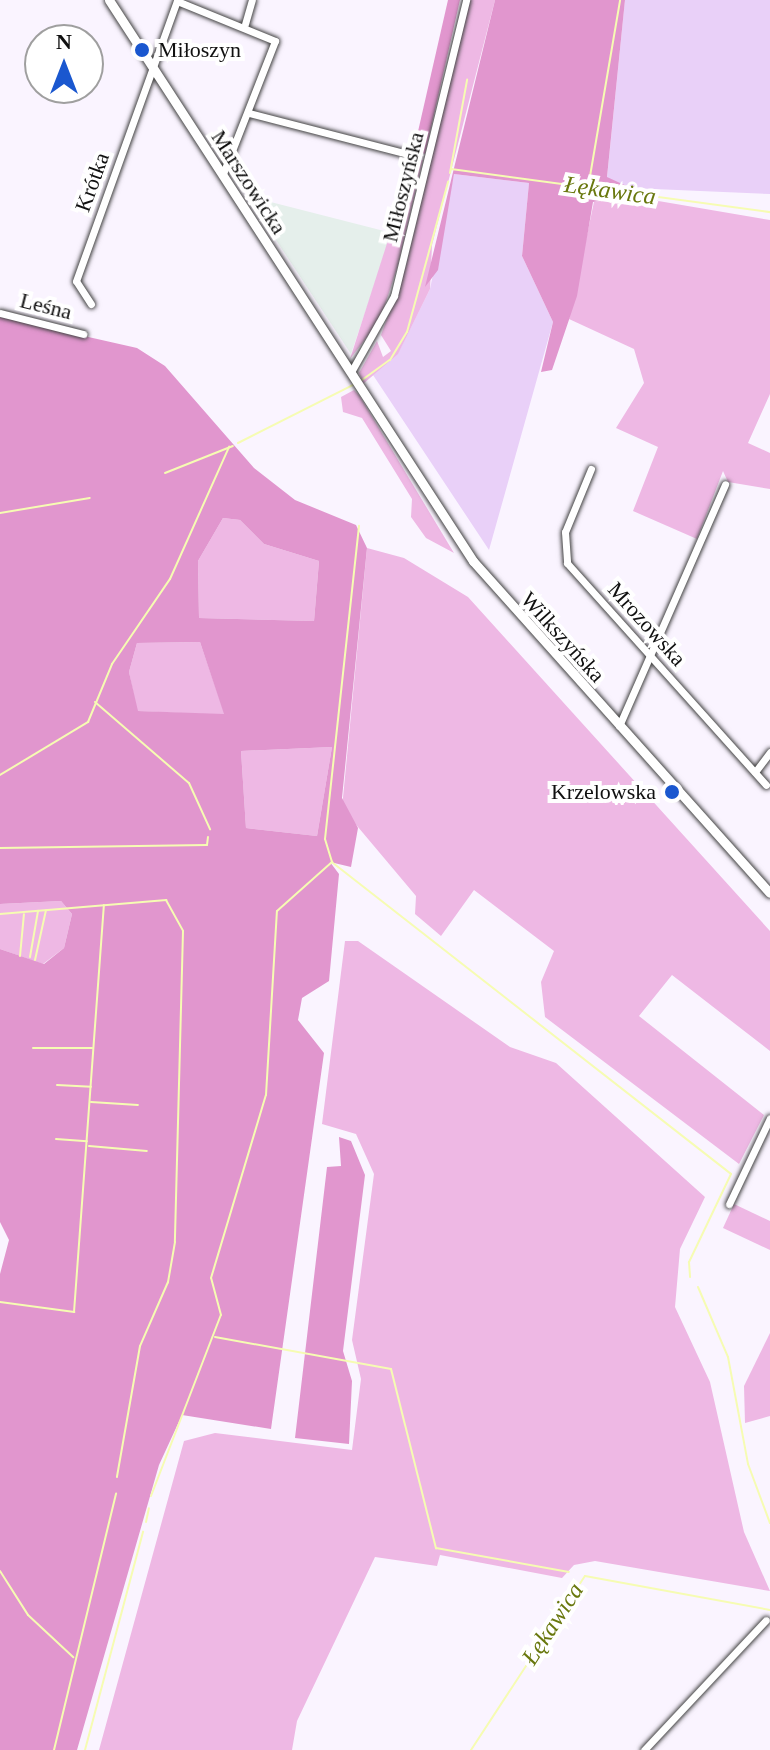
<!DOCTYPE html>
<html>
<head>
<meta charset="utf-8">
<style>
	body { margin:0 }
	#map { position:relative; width:770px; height:1750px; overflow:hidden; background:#faf4ff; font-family:"Times New Roman",serif }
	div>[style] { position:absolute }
	.industrial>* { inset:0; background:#e5efeb }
	.farmland>* { inset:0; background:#e9d0f8 }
	.green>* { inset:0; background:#eeb8e4 }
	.forest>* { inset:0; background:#e196ce }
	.stream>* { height:2px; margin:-1px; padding:0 1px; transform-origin:1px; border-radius:1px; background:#f6fcb3 }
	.roads { filter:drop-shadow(0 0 2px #434343) drop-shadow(0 0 2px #434343) }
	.minor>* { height:7px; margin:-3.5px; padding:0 3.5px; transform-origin:3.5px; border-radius:3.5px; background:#fff }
	.tertiary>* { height:9px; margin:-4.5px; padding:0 4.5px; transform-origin:4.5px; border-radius:4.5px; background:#fff }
	.dots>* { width:22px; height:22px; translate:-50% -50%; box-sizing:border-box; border:4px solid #fff; border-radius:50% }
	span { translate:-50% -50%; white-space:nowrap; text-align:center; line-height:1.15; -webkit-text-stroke:8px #fff; paint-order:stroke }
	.poi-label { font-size:22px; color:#101010 }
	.left { translate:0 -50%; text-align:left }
	.right { translate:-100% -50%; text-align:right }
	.street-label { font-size:22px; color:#101010 }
	.water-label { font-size:24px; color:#69780e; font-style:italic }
	.north { position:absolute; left:24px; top:24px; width:80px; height:80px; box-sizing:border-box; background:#fff; border:2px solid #9f9f9f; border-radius:50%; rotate:0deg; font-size:22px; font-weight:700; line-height:32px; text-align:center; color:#101010 }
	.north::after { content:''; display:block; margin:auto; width:28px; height:36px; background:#1a57cf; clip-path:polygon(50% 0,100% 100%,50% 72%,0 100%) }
</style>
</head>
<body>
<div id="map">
	<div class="industrial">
		<div style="clip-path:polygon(247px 196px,392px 233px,351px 354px)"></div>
	</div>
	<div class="farmland">
		<div style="clip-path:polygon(625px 0,770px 0,770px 194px,631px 188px,607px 178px)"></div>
		<div style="clip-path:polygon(454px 174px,529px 183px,522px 256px,553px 322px,489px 550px,373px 375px,398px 353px,430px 289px)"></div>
	</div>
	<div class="green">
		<div style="clip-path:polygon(469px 0,495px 0,432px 245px,430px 289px,398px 354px,363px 384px,359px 373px,377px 341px,383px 357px,391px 351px,381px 335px,406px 266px)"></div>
		<div style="clip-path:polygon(414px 159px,423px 160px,398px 265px,380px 320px,350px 359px)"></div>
		<div style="clip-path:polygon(629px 196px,770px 220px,770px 394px,748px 443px,770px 453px,770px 489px,728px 482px,723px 471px,697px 539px,633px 511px,658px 447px,616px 428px,644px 383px,634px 349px,569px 319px,594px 202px)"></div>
		<div style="clip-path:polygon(354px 390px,359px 395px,454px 553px,426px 538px,411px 517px,412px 499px,362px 418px,343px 412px,341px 397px)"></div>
		<div style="clip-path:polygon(223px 518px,240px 520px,264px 544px,319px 561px,314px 621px,199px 618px,198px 561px)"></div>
		<div style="clip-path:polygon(367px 548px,404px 558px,468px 597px,770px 931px,770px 1051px,672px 975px,639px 1016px,764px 1115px,739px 1164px,545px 1017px,541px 982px,554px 951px,474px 890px,441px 936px,415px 914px,416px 896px,342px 808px)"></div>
		<div style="clip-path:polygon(200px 642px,225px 715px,137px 711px,129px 672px,137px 643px)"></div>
		<div style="clip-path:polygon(332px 747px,317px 836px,246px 828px,241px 751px)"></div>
		<div style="clip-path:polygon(61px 901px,72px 914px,64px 948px,43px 964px,0 949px,0 904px)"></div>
		<div style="clip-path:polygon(345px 941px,358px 941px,510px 1047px,556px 1063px,705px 1197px,680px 1249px,675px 1307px,710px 1382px,744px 1532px,770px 1591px,595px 1561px,574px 1565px,562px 1578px,440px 1555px,437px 1566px,375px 1557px,297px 1721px,292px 1750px,99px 1750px,184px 1441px,215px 1433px,352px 1450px,361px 1379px,352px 1340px,374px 1174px,356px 1134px,322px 1124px)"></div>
		<div style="clip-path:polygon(734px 1204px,770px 1221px,770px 1250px,723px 1228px)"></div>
		<div style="clip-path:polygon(770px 1333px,770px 1416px,745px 1423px,744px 1386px)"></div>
	</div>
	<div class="forest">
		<div style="clip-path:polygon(448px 0,460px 0,425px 154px,414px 149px)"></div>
		<div style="clip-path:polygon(495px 0,625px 0,607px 177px,631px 188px,629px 196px,593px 202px,577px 296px,552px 370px,541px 372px,553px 322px,522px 256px,529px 183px,454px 174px,438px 270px,425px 287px)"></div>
		<div style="clip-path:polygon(evenodd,0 317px,137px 348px,165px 366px,254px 468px,295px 500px,356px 525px,367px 548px,342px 798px,358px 828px,351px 867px,330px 862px,339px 874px,329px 981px,302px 998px,298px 1020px,324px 1053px,271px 1429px,182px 1415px,159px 1465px,77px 1750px,0 1750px,0 1274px,9px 1240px,0 1222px,0 949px,44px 964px,64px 948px,72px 914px,61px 901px,0 904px,0 317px,223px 518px,240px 520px,264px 544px,319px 561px,314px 621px,199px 618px,198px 561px,223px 518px,0 317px,200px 642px,224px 714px,138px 711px,129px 672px,137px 643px,200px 642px,0 317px,332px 747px,317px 836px,246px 828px,241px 751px,332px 747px)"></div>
		<div style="clip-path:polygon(339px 1137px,351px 1141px,365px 1175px,343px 1351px,352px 1381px,349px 1444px,295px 1438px,327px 1167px,341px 1166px)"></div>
	</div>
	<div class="stream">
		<div style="left:451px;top:169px;width:322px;rotate:7.7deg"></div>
		<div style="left:450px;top:173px;width:95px;rotate:-79.6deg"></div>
		<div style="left:588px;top:188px;width:191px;rotate:-80.3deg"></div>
		<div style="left:362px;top:380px;width:34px;rotate:-36deg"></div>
		<div style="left:390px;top:360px;width:33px;rotate:-59deg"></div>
		<div style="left:407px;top:332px;width:156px;rotate:-74.7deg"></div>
		<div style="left:238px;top:443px;width:129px;rotate:-26.8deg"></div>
		<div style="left:165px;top:473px;width:73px;rotate:-21.7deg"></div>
		<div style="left:0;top:513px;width:91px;rotate:-9.5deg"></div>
		<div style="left:95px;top:702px;width:124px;rotate:40.8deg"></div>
		<div style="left:189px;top:783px;width:51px;rotate:65.5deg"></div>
		<div style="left:0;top:775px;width:103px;rotate:-31.1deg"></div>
		<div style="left:88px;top:722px;width:63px;rotate:-67.5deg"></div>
		<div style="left:112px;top:664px;width:103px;rotate:-55.7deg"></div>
		<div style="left:170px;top:579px;width:145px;rotate:-65.9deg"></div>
		<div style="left:0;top:848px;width:207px;rotate:-0.8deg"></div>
		<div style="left:207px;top:845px;width:8px;rotate:-83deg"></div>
		<div style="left:333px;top:863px;width:505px;rotate:38deg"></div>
		<div style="left:731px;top:1174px;width:98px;rotate:115.5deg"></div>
		<div style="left:689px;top:1262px;width:15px;rotate:86deg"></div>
		<div style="left:0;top:914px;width:167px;rotate:-4.8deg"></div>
		<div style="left:166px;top:900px;width:35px;rotate:61deg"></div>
		<div style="left:183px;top:931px;width:311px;rotate:91.5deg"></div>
		<div style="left:175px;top:1242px;width:41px;rotate:99.9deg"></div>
		<div style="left:168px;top:1282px;width:70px;rotate:113.6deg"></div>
		<div style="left:140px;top:1346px;width:133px;rotate:100deg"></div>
		<div style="left:20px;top:956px;width:42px;rotate:-84.6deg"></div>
		<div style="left:30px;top:957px;width:47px;rotate:-80.1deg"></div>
		<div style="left:35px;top:960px;width:51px;rotate:-77.6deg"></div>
		<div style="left:33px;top:1048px;width:59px"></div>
		<div style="left:57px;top:1085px;width:34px;rotate:3deg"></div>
		<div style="left:91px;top:1102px;width:47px;rotate:3.7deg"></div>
		<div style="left:56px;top:1139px;width:31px;rotate:4deg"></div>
		<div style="left:89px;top:1146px;width:58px;rotate:4.9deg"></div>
		<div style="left:698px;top:1287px;width:76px;rotate:66.8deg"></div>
		<div style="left:728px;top:1357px;width:109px;rotate:79.4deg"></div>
		<div style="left:748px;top:1464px;width:63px;rotate:69.6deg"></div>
		<div style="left:0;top:1302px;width:75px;rotate:7.7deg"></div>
		<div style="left:74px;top:1312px;width:408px;rotate:-85.8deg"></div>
		<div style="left:215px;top:1337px;width:179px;rotate:10.3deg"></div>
		<div style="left:391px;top:1369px;width:185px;rotate:75.9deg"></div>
		<div style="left:436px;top:1548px;width:135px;rotate:10.2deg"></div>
		<div style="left:151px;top:1496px;width:194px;rotate:-68.9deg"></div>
		<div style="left:221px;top:1315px;width:38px;rotate:-105deg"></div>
		<div style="left:211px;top:1278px;width:191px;rotate:-73.3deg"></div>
		<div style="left:266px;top:1095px;width:184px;rotate:-86.6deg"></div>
		<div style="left:277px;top:911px;width:74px;rotate:-41.7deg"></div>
		<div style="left:332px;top:862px;width:24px;rotate:-107deg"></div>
		<div style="left:325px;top:839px;width:315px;rotate:-83.8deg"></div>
		<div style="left:146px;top:1522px;width:14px;rotate:-78deg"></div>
		<div style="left:0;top:1571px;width:52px;rotate:57.5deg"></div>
		<div style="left:28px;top:1615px;width:62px;rotate:43deg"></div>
		<div style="left:54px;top:1750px;width:264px;rotate:-76.4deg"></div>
		<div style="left:85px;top:1750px;width:226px;rotate:-75.1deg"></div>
		<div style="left:471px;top:1750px;width:208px;rotate:-56.8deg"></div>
		<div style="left:585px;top:1576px;width:188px;rotate:10.4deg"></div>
	</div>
	<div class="roads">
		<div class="minor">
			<div style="left:245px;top:24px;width:25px;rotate:-74deg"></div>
			<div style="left:249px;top:113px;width:167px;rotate:14.5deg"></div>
			<div style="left:91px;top:304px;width:27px;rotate:-123deg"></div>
			<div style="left:76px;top:281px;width:298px;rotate:-70.2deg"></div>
			<div style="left:177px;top:1px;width:106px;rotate:22.2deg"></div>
			<div style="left:275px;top:41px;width:143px;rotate:111.4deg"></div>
			<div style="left:0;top:313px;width:86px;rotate:14.2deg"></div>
			<div style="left:351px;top:372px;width:87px;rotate:-60.5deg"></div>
			<div style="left:394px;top:296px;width:305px;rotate:-76.3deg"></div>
			<div style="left:591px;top:469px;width:68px;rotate:112.4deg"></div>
			<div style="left:565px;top:532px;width:31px;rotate:86deg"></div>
			<div style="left:567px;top:563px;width:298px;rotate:48.1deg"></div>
			<div style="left:619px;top:726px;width:264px;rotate:-66.3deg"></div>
			<div style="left:755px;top:772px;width:25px;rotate:-53deg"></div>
			<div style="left:729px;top:1204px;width:95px;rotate:-64.5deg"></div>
			<div style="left:644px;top:1750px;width:178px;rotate:-46.8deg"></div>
		</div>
		<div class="tertiary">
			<div style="left:109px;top:0;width:669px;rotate:57.02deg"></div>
			<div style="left:473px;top:561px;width:445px;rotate:48.2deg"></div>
		</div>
	</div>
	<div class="dots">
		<div style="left:142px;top:50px;background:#1a57cf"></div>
		<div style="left:672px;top:792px;background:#1a57cf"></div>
	</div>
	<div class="poi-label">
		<span class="left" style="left:158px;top:50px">Miłoszyn</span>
		<span class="right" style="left:656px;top:792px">Krzelowska</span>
	</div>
	<div class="street-label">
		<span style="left:92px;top:182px;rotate:-70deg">Krótka</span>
		<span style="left:249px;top:182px;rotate:57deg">Marszowicka</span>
		<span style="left:403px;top:187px;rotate:-76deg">Miłoszyńska</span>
		<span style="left:46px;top:306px;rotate:14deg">Leśna</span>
		<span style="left:647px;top:624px;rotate:48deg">Mrozowska</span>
		<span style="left:563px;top:637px;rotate:48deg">Wilkszyńska</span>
	</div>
	<div class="water-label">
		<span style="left:610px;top:191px;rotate:8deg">Łękawica</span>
		<span style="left:553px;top:1624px;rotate:-57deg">Łękawica</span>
	</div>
	<div class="north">N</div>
</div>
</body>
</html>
